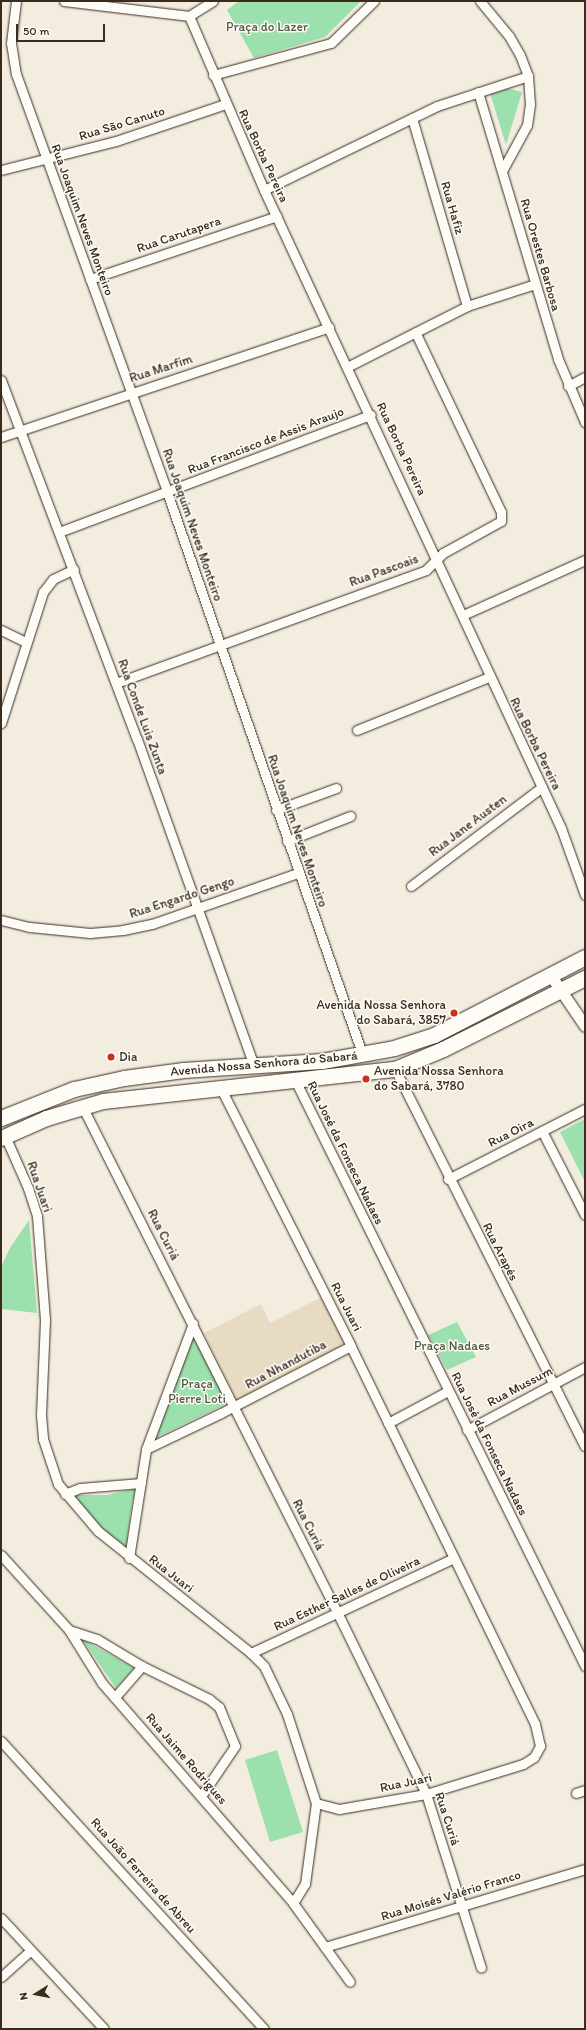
<!DOCTYPE html>
<html>
<head>
<meta charset="utf-8">
<style>
	body { margin:0 }
	#map { position:relative; width:586px; height:2030px; overflow:hidden; background:#f3eddf; font-family:Itim,sans-serif }
	div>[style] { position:absolute }
	.built>* { inset:0; background:#e7dbc3 }
	.green>* { inset:0; background:#9be0ad }
	.roads { filter:drop-shadow(0 0 1px #3b2a1e) drop-shadow(0 0 1px #3b2a1e) }
	.minor>* { height:9px; margin:-4.5px; padding:0 4.5px; transform-origin:4.5px; border-radius:4.5px; background:#fdfcf7 }
	.tertiary>* { height:11px; margin:-5.5px; padding:0 5.5px; transform-origin:5.5px; border-radius:5.5px; background:#fdfcf7 }
	.primary>* { height:15px; margin:-7.5px; padding:0 7.5px; transform-origin:7.5px; border-radius:7.5px; background:#fdfcf7 }
	.dots>* { width:11px; height:11px; translate:-50% -50%; box-sizing:border-box; border:2px solid #fdfcf7; border-radius:50% }
	span { translate:-50% -50%; white-space:nowrap; text-align:center; line-height:1.15; -webkit-text-stroke:3px #fdfcf7; paint-order:stroke }
	.park-label { font-size:13px; color:#535842 }
	.street-label { font-size:13px; color:#3b2a1e }
	.poi-label { font-size:13px; color:#3b2a1e }
	.right { translate:-100% -50%; text-align:right }
	.left { translate:0 -50%; text-align:left }
	.frame { position:absolute; inset:0; border:2px solid #3b2a1e; pointer-events:none }
	.north { position:absolute; left:16px; top:1974px; width:40px; height:40px; -webkit-text-stroke:3px #fdfcf7; paint-order:stroke; rotate:259deg; font-size:11px; font-weight:700; line-height:16px; text-align:center; color:#3b2a1e }
	.north::after { content:''; display:block; margin:auto; width:14px; height:18px; background:#3b2a1e; clip-path:polygon(50% 0,100% 100%,50% 72%,0 100%) }
	.scale { position:absolute; left:16px; top:24px; width:89px; height:18px; box-sizing:border-box; border:2px solid #3b2a1e; border-top:0; padding-left:5px; font-size:12px; line-height:14px; white-space:nowrap; color:#3b2a1e; -webkit-text-stroke:3px #fdfcf7; paint-order:stroke }
</style>
</head>
<body>
<div id="map">
	<div class="built">
		<div style="clip-path:polygon(322px 1297px,345px 1344px,237px 1401px,204px 1333px,261px 1304px,270px 1323px)"></div>
	</div>
	<div class="green">
		<div style="clip-path:polygon(239px 1px,361px 1px,325px 37px,254px 58px,227px 10px)"></div>
		<div style="clip-path:polygon(507px 88px,522px 92px,506px 145px,490px 93px)"></div>
		<div style="clip-path:polygon(585px 1119px,585px 1182px,560px 1132px)"></div>
		<div style="clip-path:polygon(29px 1220px,37px 1313px,1px 1309px,1px 1267px,10px 1248px)"></div>
		<div style="clip-path:polygon(457px 1322px,476px 1357px,447px 1370px,428px 1335px)"></div>
		<div style="clip-path:polygon(193px 1335px,228px 1403px,153px 1439px,170px 1401px)"></div>
		<div style="clip-path:polygon(136px 1488px,132px 1502px,126px 1549px,102px 1528px,73px 1495px,107px 1495px)"></div>
		<div style="clip-path:polygon(82px 1639px,134px 1668px,116px 1688px,107px 1675px)"></div>
		<div style="clip-path:polygon(277px 1750px,303px 1832px,270px 1842px,245px 1760px)"></div>
	</div>
	<div class="roads">
		<div class="minor">
			<div style="left:16px;top:1px;width:42px;rotate:96.8deg"></div>
			<div style="left:11px;top:43px;width:31px;rotate:81deg"></div>
			<div style="left:16px;top:74px;width:444px;rotate:70.1deg"></div>
			<div style="left:167px;top:492px;width:597px;rotate:70.84deg"></div>
			<div style="left:64px;top:1px;width:126px;rotate:6.8deg"></div>
			<div style="left:480px;top:1px;width:45px;rotate:50.4deg"></div>
			<div style="left:509px;top:36px;width:22px;rotate:60deg"></div>
			<div style="left:520px;top:55px;width:22px;rotate:69deg"></div>
			<div style="left:528px;top:76px;width:28px;rotate:86deg"></div>
			<div style="left:530px;top:104px;width:21px;rotate:98deg"></div>
			<div style="left:527px;top:125px;width:52px;rotate:118.5deg"></div>
			<div style="left:189px;top:16px;width:189px;rotate:66.7deg"></div>
			<div style="left:264px;top:190px;width:704px;rotate:65.04deg"></div>
			<div style="left:561px;top:828px;width:71px;rotate:70.3deg"></div>
			<div style="left:189px;top:16px;width:28px;rotate:-32deg"></div>
			<div style="left:213px;top:75px;width:122px;rotate:-15.2deg"></div>
			<div style="left:331px;top:43px;width:60px;rotate:-44.3deg"></div>
			<div style="left:478px;top:92px;width:279px;rotate:73.3deg"></div>
			<div style="left:558px;top:359px;width:69px;rotate:66.8deg"></div>
			<div style="left:412px;top:118px;width:196px;rotate:73.7deg"></div>
			<div style="left:1px;top:170px;width:119px;rotate:-14.2deg"></div>
			<div style="left:116px;top:141px;width:115px;rotate:-18.7deg"></div>
			<div style="left:264px;top:190px;width:192px;rotate:-25.9deg"></div>
			<div style="left:437px;top:106px;width:96px;rotate:-18.2deg"></div>
			<div style="left:90px;top:279px;width:197px;rotate:-18.6deg"></div>
			<div style="left:347px;top:367px;width:135px;rotate:-26.9deg"></div>
			<div style="left:467px;top:306px;width:71px;rotate:-17.9deg"></div>
			<div style="left:1px;top:380px;width:384px;rotate:69.3deg"></div>
			<div style="left:137px;top:739px;width:347px;rotate:70.3deg"></div>
			<div style="left:568px;top:386px;width:19px;rotate:-28deg"></div>
			<div style="left:1px;top:437px;width:346px;rotate:-18.5deg"></div>
			<div style="left:59px;top:532px;width:333px;rotate:-20.6deg"></div>
			<div style="left:463px;top:615px;width:134px;rotate:-24.3deg"></div>
			<div style="left:1px;top:630px;width:28px;rotate:26deg"></div>
			<div style="left:116px;top:683px;width:330px;rotate:-20deg"></div>
			<div style="left:426px;top:570px;width:24px;rotate:-45deg"></div>
			<div style="left:443px;top:553px;width:66px;rotate:-28.9deg"></div>
			<div style="left:501px;top:521px;width:9px;rotate:-90deg"></div>
			<div style="left:501px;top:512px;width:199px;rotate:-115.5deg"></div>
			<div style="left:1px;top:723px;width:138px;rotate:-72.2deg"></div>
			<div style="left:43px;top:592px;width:16px;rotate:-52deg"></div>
			<div style="left:53px;top:579px;width:23px;rotate:-25deg"></div>
			<div style="left:357px;top:730px;width:142px;rotate:-21.9deg"></div>
			<div style="left:276px;top:810px;width:64px;rotate:-20.1deg"></div>
			<div style="left:287px;top:841px;width:68px;rotate:-21.6deg"></div>
			<div style="left:411px;top:886px;width:164px;rotate:-37.1deg"></div>
			<div style="left:1px;top:920px;width:30px;rotate:14deg"></div>
			<div style="left:30px;top:927px;width:60px;rotate:5.7deg"></div>
			<div style="left:90px;top:933px;width:33px;rotate:-5deg"></div>
			<div style="left:123px;top:930px;width:30px;rotate:-12deg"></div>
			<div style="left:152px;top:924px;width:155px;rotate:-19.3deg"></div>
			<div style="left:395px;top:1069px;width:422px;rotate:63.3deg"></div>
			<div style="left:296px;top:1082px;width:652px;rotate:63.67deg"></div>
			<div style="left:82px;top:1106px;width:569px;rotate:63.25deg"></div>
			<div style="left:338px;top:1614px;width:200px;rotate:63.9deg"></div>
			<div style="left:426px;top:1794px;width:182px;rotate:72.4deg"></div>
			<div style="left:542px;top:1131px;width:94px;rotate:62.9deg"></div>
			<div style="left:5px;top:1136px;width:57px;rotate:66.1deg"></div>
			<div style="left:28px;top:1188px;width:29px;rotate:72deg"></div>
			<div style="left:37px;top:1216px;width:104px;rotate:85.6deg"></div>
			<div style="left:45px;top:1320px;width:95px;rotate:92.4deg"></div>
			<div style="left:41px;top:1415px;width:24px;rotate:85deg"></div>
			<div style="left:43px;top:1439px;width:47px;rotate:71.6deg"></div>
			<div style="left:58px;top:1484px;width:62px;rotate:49.6deg"></div>
			<div style="left:98px;top:1531px;width:196px;rotate:38.6deg"></div>
			<div style="left:251px;top:1653px;width:18px;rotate:45deg"></div>
			<div style="left:264px;top:1666px;width:53px;rotate:64.4deg"></div>
			<div style="left:287px;top:1714px;width:94px;rotate:72deg"></div>
			<div style="left:316px;top:1803px;width:24px;rotate:15deg"></div>
			<div style="left:339px;top:1809px;width:88px;rotate:-9.8deg"></div>
			<div style="left:426px;top:1794px;width:102px;rotate:-17.2deg"></div>
			<div style="left:523px;top:1764px;width:13px;rotate:-32deg"></div>
			<div style="left:534px;top:1757px;width:13px;rotate:-61deg"></div>
			<div style="left:540px;top:1746px;width:23px;rotate:-103deg"></div>
			<div style="left:535px;top:1724px;width:420px;rotate:-116deg"></div>
			<div style="left:351px;top:1346px;width:288px;rotate:-116.8deg"></div>
			<div style="left:448px;top:1179px;width:154px;rotate:-27.1deg"></div>
			<div style="left:388px;top:1423px;width:68px;rotate:-28.1deg"></div>
			<div style="left:467px;top:1430px;width:134px;rotate:-28.1deg"></div>
			<div style="left:146px;top:1449px;width:83px;rotate:-25.6deg"></div>
			<div style="left:221px;top:1413px;width:146px;rotate:-27.3deg"></div>
			<div style="left:65px;top:1494px;width:16px;rotate:-22deg"></div>
			<div style="left:80px;top:1488px;width:61px;rotate:-4.7deg"></div>
			<div style="left:1px;top:1555px;width:101px;rotate:47.8deg"></div>
			<div style="left:69px;top:1630px;width:62px;rotate:58.1deg"></div>
			<div style="left:102px;top:1683px;width:291px;rotate:49deg"></div>
			<div style="left:293px;top:1903px;width:97px;rotate:54.2deg"></div>
			<div style="left:129px;top:1558px;width:110px;rotate:-81.1deg"></div>
			<div style="left:146px;top:1449px;width:134px;rotate:-69.5deg"></div>
			<div style="left:69px;top:1630px;width:29px;rotate:18deg"></div>
			<div style="left:97px;top:1639px;width:52px;rotate:31deg"></div>
			<div style="left:142px;top:1666px;width:75px;rotate:26.2deg"></div>
			<div style="left:209px;top:1699px;width:13px;rotate:39deg"></div>
			<div style="left:219px;top:1707px;width:42px;rotate:67.7deg"></div>
			<div style="left:235px;top:1746px;width:60px;rotate:124.2deg"></div>
			<div style="left:251px;top:1653px;width:224px;rotate:-25.1deg"></div>
			<div style="left:115px;top:1697px;width:41px;rotate:-48.9deg"></div>
			<div style="left:1px;top:1741px;width:390px;rotate:47.6deg"></div>
			<div style="left:576px;top:1793px;width:9px;rotate:-18deg"></div>
			<div style="left:293px;top:1903px;width:22px;rotate:-58deg"></div>
			<div style="left:305px;top:1884px;width:82px;rotate:-82.3deg"></div>
			<div style="left:1px;top:1918px;width:151px;rotate:47.1deg"></div>
			<div style="left:325px;top:1947px;width:271px;rotate:-16.7deg"></div>
			<div style="left:1px;top:1977px;width:40px;rotate:-42deg"></div>
		</div>
		<div class="tertiary">
			<div style="left:551px;top:976px;width:60px;rotate:55.8deg"></div>
		</div>
		<div class="primary">
			<div style="left:1px;top:1118px;width:79px;rotate:-21.7deg"></div>
			<div style="left:74px;top:1089px;width:51px;rotate:-12.4deg"></div>
			<div style="left:124px;top:1078px;width:60px;rotate:-7.7deg"></div>
			<div style="left:183px;top:1070px;width:139px;rotate:-3.7deg"></div>
			<div style="left:322px;top:1061px;width:73px;rotate:-10.2deg"></div>
			<div style="left:394px;top:1048px;width:42px;rotate:-18deg"></div>
			<div style="left:434px;top:1035px;width:170px;rotate:-27.3deg"></div>
			<div style="left:1px;top:1138px;width:49px;rotate:-24deg"></div>
			<div style="left:46px;top:1118px;width:59px;rotate:-16.6deg"></div>
			<div style="left:103px;top:1101px;width:294px;rotate:-6.3deg"></div>
			<div style="left:395px;top:1069px;width:52px;rotate:-22.6deg"></div>
			<div style="left:443px;top:1049px;width:159px;rotate:-26.6deg"></div>
		</div>
	</div>
	<div class="dots">
		<div style="left:454px;top:1013px;background:#c8321e"></div>
		<div style="left:111px;top:1057px;background:#c8321e"></div>
		<div style="left:366px;top:1079px;background:#c8321e"></div>
	</div>
	<div class="park-label">
		<span style="left:267px;top:27px">Praça do Lazer</span>
		<span style="left:452px;top:1346px">Praça Nadaes</span>
		<span style="left:197px;top:1392px">Praça<br>Pierre Loti</span>
	</div>
	<div class="street-label">
		<span style="left:122px;top:124px;rotate:-17deg">Rua São Canuto</span>
		<span style="left:263px;top:156px;rotate:65deg">Rua Borba Pereira</span>
		<span style="left:452px;top:208px;rotate:74deg">Rua Hafiz</span>
		<span style="left:82px;top:220px;rotate:70deg">Rua Joaquim Neves Monteiro</span>
		<span style="left:179px;top:235px;rotate:-19deg">Rua Carutapera</span>
		<span style="left:540px;top:255px;rotate:74deg">Rua Orestes Barbosa</span>
		<span style="left:161px;top:369px;rotate:-18deg">Rua Marfim</span>
		<span style="left:266px;top:441px;rotate:-21deg">Rua Francisco de Assis Araujo</span>
		<span style="left:401px;top:449px;rotate:65deg">Rua Borba Pereira</span>
		<span style="left:192px;top:525px;rotate:71deg">Rua Joaquim Neves Monteiro</span>
		<span style="left:384px;top:571px;rotate:-20deg">Rua Pascoais</span>
		<span style="left:142px;top:717px;rotate:70deg">Rua Conde Luis Zunta</span>
		<span style="left:535px;top:744px;rotate:64deg">Rua Borba Pereira</span>
		<span style="left:468px;top:826px;rotate:-37deg">Rua Jane Austen</span>
		<span style="left:297px;top:831px;rotate:71deg">Rua Joaquim Neves Monteiro</span>
		<span style="left:182px;top:898px;rotate:-18deg">Rua Engardo Gengo</span>
		<span style="left:264px;top:1064px;rotate:-5deg">Avenida Nossa Senhora do Sabará</span>
		<span style="left:511px;top:1133px;rotate:-27deg">Rua Oira</span>
		<span style="left:345px;top:1153px;rotate:64deg">Rua José da Fonseca Nadaes</span>
		<span style="left:39px;top:1187px;rotate:71deg">Rua Juari</span>
		<span style="left:163px;top:1235px;rotate:63deg">Rua Curiá</span>
		<span style="left:500px;top:1252px;rotate:63deg">Rua Arapés</span>
		<span style="left:346px;top:1307px;rotate:63deg">Rua Juari</span>
		<span style="left:286px;top:1365px;rotate:-28deg">Rua Nhandutiba</span>
		<span style="left:520px;top:1387px;rotate:-28deg">Rua Mussum</span>
		<span style="left:489px;top:1444px;rotate:64deg">Rua José da Fonseca Nadaes</span>
		<span style="left:308px;top:1525px;rotate:63deg">Rua Curiá</span>
		<span style="left:171px;top:1574px;rotate:38deg">Rua Juari</span>
		<span style="left:347px;top:1594px;rotate:-25deg">Rua Esther Salles de Oliveira</span>
		<span style="left:186px;top:1759px;rotate:49deg">Rua Jaime Rodrigues</span>
		<span style="left:406px;top:1783px;rotate:-12deg">Rua Juari</span>
		<span style="left:447px;top:1819px;rotate:72deg">Rua Curiá</span>
		<span style="left:143px;top:1876px;rotate:48deg">Rua João Ferreira de Abreu</span>
		<span style="left:451px;top:1896px;rotate:-17deg">Rua Moisés Valério Franco</span>
	</div>
	<div class="poi-label">
		<span class="right" style="left:446px;top:1013px">Avenida Nossa Senhora<br>do Sabará, 3857</span>
		<span class="left" style="left:119px;top:1057px">Dia</span>
		<span class="left" style="left:374px;top:1079px">Avenida Nossa Senhora<br>do Sabará, 3780</span>
	</div>
	<div class="frame"></div>
	<div class="north">N</div>
	<div class="scale">50 m</div>
</div>
</body>
</html>
